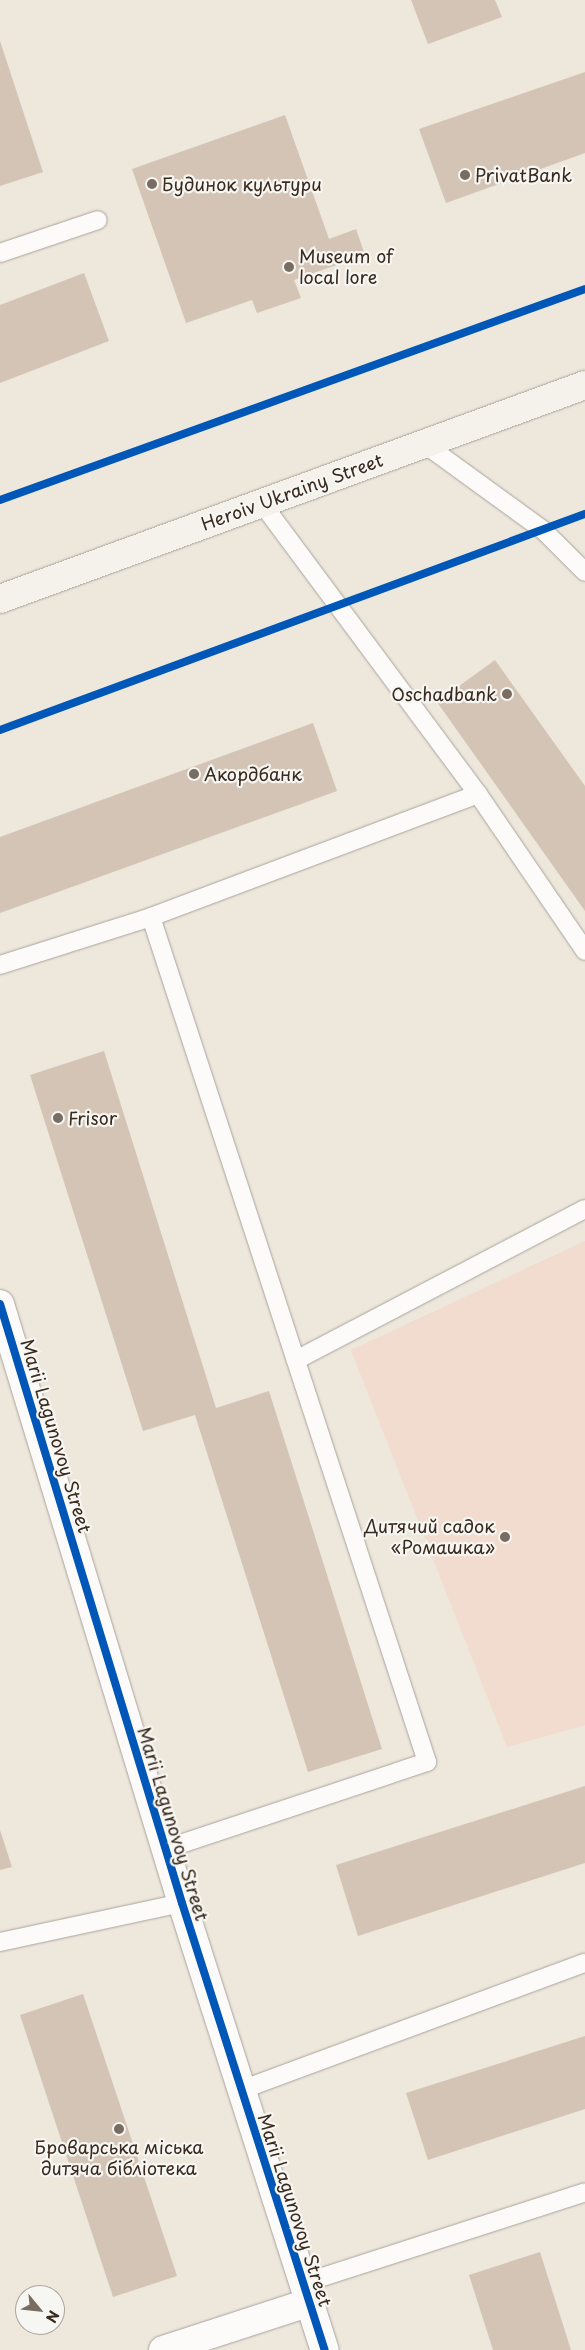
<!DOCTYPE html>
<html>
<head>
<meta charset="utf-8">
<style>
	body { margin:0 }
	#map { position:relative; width:585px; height:2350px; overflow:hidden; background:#ede7dc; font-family:"Playpen Sans",sans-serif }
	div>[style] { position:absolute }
	.built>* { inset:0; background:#f2dbcf }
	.building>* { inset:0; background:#d4c4b6 }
	.roads { filter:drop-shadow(0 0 1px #a9a49c) drop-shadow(0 0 1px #a9a49c) }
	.service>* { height:18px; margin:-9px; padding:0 9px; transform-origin:9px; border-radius:9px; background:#fcfbfa }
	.minor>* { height:28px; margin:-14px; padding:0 14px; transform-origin:14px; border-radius:14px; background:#fcfbfa }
	.secondary>* { height:28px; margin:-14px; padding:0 14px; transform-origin:14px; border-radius:14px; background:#f5f1eb }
	.cycleway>* { height:8px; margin:-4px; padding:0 4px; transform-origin:4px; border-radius:4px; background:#0057b8 }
	.dots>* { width:14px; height:14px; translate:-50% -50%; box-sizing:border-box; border:2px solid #f6f6f2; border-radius:50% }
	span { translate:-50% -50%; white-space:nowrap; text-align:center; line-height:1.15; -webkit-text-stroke:4.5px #f6f6f2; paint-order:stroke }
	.poi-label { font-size:18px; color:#3b2a1e }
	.left { translate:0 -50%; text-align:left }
	.right { translate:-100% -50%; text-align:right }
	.street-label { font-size:18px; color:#3b2a1e }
	.north { position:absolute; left:15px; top:2285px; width:50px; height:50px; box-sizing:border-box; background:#f6f6f2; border:1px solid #aba49d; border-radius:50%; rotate:118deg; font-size:14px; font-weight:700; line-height:20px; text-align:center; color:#3b2a1e }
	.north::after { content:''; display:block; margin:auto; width:18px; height:22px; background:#796c60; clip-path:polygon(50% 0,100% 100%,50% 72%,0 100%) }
</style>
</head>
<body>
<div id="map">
	<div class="built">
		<div style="clip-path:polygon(585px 1241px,585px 1725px,507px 1747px,351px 1350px)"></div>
	</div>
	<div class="building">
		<div style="clip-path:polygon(411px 0,495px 0,502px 17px,428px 44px)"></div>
		<div style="clip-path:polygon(0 41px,43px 172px,0 186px)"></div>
		<div style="clip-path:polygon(585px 72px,585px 153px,446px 203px,419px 129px)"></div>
		<div style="clip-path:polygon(285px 115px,329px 239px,356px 229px,365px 255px,294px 280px,301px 298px,257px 313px,252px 300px,186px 323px,132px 169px)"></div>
		<div style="clip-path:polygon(84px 273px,109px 341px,0 383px,0 305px)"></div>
		<div style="clip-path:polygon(495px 660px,585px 786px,585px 911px,437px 702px)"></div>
		<div style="clip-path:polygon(313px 723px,337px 791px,0 913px,0 837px)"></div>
		<div style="clip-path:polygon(104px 1051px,216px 1408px,269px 1391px,382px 1749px,308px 1772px,195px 1415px,143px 1431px,30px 1075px)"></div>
		<div style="clip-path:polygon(585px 1786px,585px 1863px,358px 1936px,336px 1865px)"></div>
		<div style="clip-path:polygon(0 1830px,12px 1867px,0 1870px)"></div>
		<div style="clip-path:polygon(83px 1994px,177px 2276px,113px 2297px,20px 2015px)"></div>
		<div style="clip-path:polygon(585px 2036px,585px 2109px,428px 2160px,406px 2093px)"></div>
		<div style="clip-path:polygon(540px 2252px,571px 2350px,493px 2350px,469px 2275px)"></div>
	</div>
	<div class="roads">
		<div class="service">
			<div style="left:0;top:253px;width:103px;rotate:-18.6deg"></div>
			<div style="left:426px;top:445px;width:145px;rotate:36deg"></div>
			<div style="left:543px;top:530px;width:59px;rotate:45deg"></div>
			<div style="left:261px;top:502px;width:364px;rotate:53.4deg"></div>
			<div style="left:478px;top:794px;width:190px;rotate:55.7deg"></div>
			<div style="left:151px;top:917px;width:889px;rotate:71.91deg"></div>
			<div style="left:427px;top:1762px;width:276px;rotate:161.6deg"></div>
			<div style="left:0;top:965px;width:158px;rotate:-17.6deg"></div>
			<div style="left:151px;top:917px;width:349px;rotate:-20.6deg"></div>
			<div style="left:296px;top:1360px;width:326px;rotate:-27.6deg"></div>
			<div style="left:0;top:1942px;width:186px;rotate:-12.1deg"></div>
			<div style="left:241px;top:2090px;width:367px;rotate:-20.3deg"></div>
			<div style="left:304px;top:2283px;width:295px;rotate:-17.9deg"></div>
		</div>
		<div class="minor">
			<div style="left:0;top:1304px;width:626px;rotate:73.1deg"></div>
			<div style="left:182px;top:1903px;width:469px;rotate:72.3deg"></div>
			<div style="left:163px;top:2350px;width:152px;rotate:-18deg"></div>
		</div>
		<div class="secondary">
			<div style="left:0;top:599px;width:623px;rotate:-20.09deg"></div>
		</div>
	</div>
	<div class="cycleway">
		<div style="left:0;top:500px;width:622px;rotate:-19.83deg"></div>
		<div style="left:0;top:730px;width:624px;rotate:-20.27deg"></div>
		<div style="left:0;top:1304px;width:626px;rotate:73.1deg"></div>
		<div style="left:182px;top:1903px;width:469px;rotate:72.3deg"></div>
	</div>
	<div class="dots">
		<div style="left:465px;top:175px;background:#796c60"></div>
		<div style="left:152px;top:184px;background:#796c60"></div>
		<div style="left:289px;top:267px;background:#796c60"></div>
		<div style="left:507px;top:694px;background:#796c60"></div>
		<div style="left:194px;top:774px;background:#796c60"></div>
		<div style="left:58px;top:1118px;background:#796c60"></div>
		<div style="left:505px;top:1537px;background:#796c60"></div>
		<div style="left:119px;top:2129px;background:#796c60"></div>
	</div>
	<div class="poi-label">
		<span class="left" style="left:475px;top:175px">PrivatBank</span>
		<span class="left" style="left:162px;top:184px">Будинок культури</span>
		<span class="left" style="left:299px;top:267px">Museum of<br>local lore</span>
		<span class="right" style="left:497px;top:694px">Oschadbank</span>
		<span class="left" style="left:204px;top:774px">Акордбанк</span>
		<span class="left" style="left:68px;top:1118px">Frisor</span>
		<span class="right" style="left:495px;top:1537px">Дитячий садок<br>«Ромашка»</span>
		<span style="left:119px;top:2158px">Броварська міська<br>дитяча бібліотека</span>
	</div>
	<div class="street-label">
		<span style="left:292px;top:492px;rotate:-20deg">Heroiv Ukrainy Street</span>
		<span style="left:56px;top:1436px;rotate:73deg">Marii Lagunovoy Street</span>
		<span style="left:173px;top:1824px;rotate:73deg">Marii Lagunovoy Street</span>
		<span style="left:295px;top:2210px;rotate:72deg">Marii Lagunovoy Street</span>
	</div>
	<div class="north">N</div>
</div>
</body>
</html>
